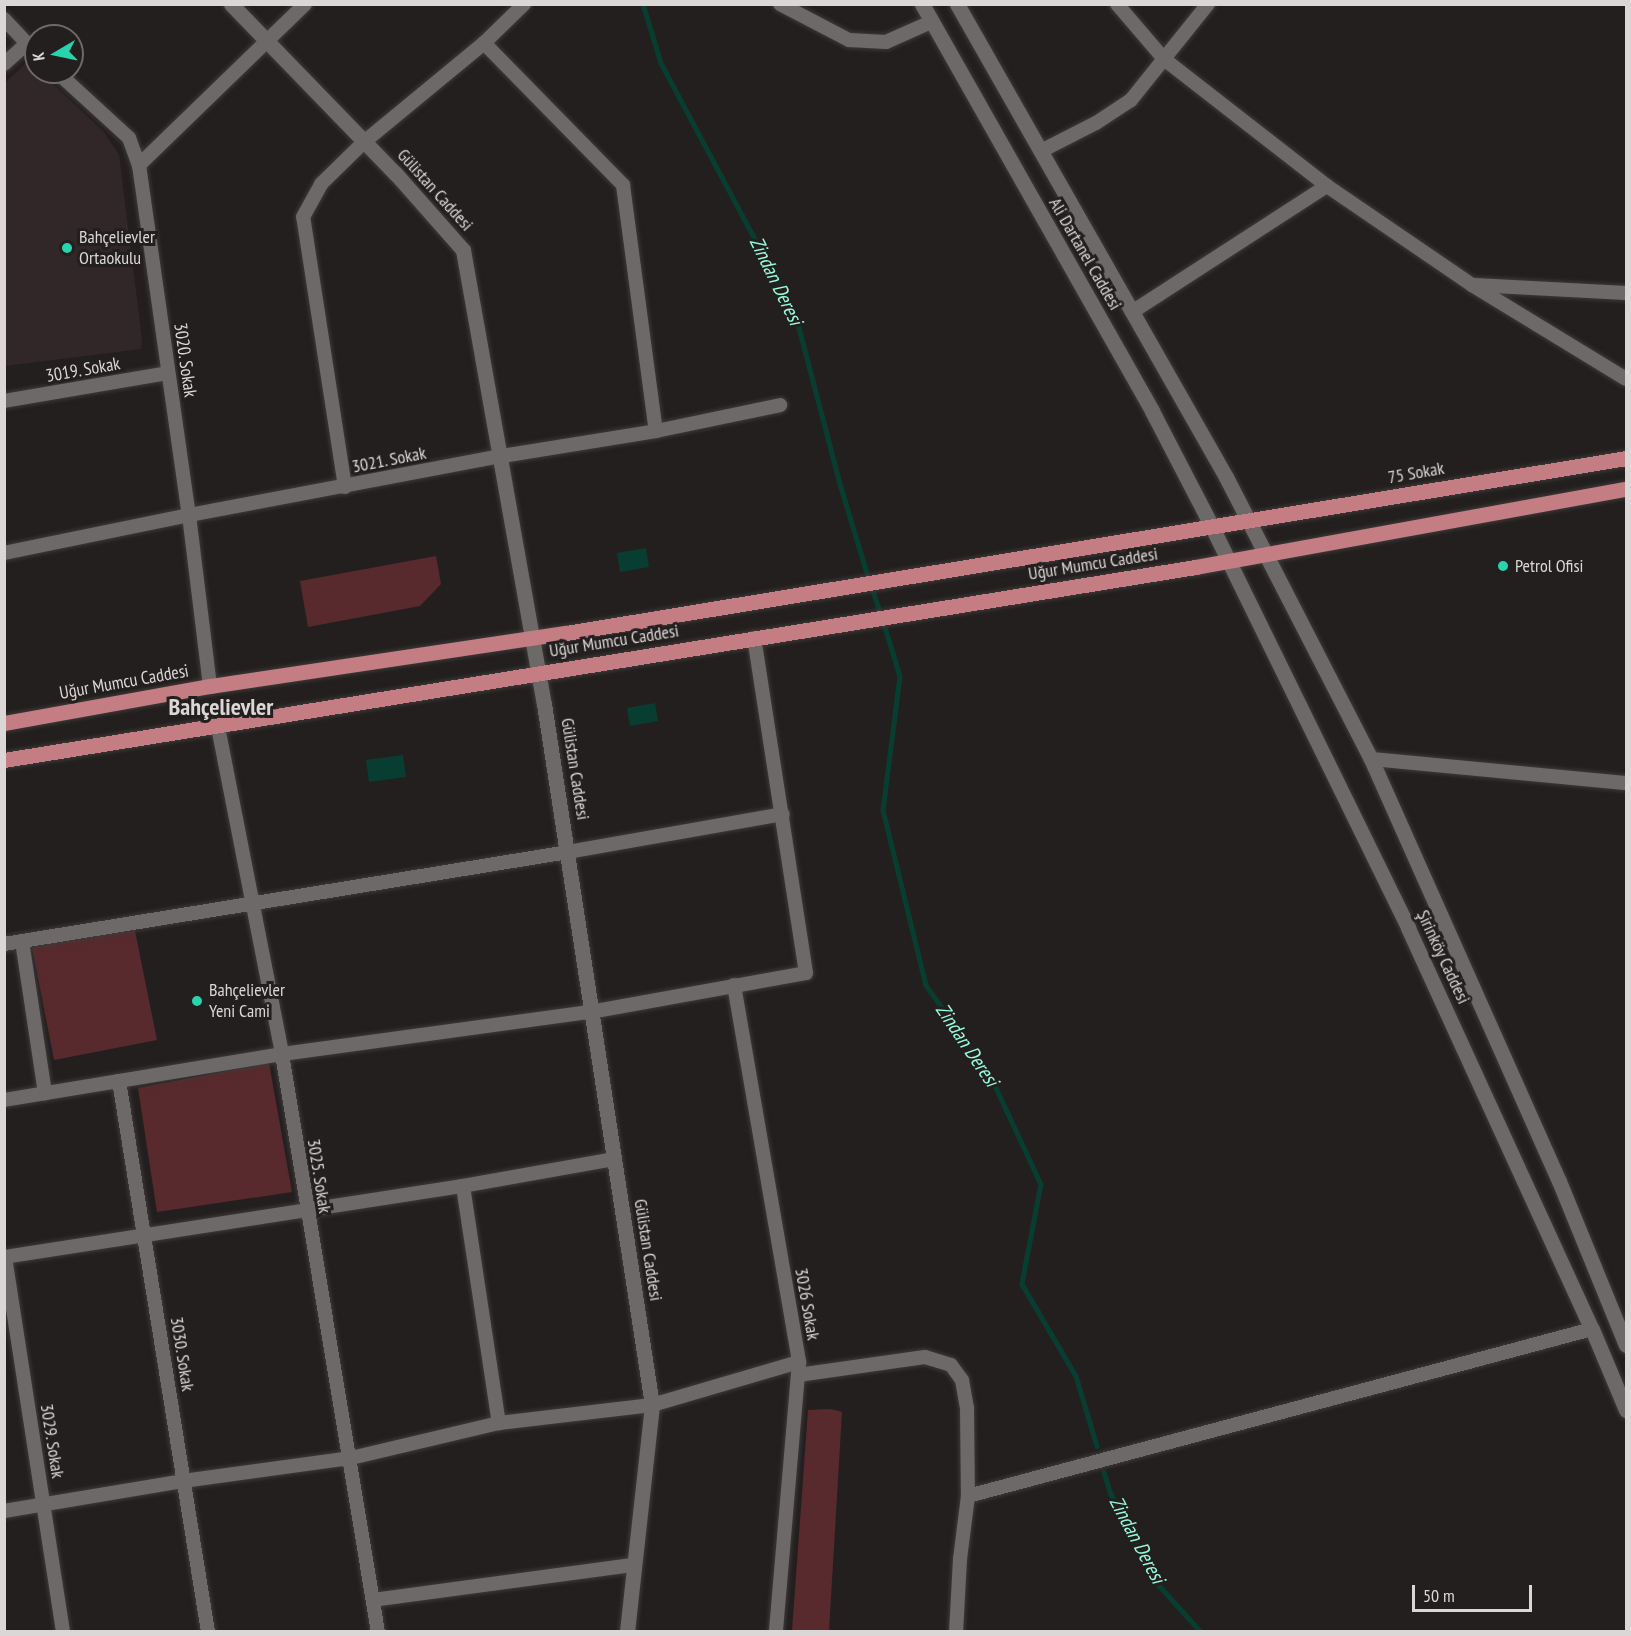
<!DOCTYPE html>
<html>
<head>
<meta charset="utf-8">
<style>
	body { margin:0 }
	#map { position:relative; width:1631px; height:1636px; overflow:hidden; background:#241f1f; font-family:"PT Sans Narrow",sans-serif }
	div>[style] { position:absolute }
	.built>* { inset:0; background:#322728 }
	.green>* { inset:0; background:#582a2e }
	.water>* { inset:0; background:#083e31 }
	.stream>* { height:4.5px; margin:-2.25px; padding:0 2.25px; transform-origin:2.25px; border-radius:2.25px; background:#083e31 }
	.roads { filter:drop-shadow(0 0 2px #3e3a3a) drop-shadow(0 0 2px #3e3a3a) }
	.minor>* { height:14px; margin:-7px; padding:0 7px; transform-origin:7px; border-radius:7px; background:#6e6969 }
	.tertiary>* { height:15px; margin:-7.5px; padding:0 7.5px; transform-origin:7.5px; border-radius:7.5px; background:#6e6969 }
	.secondary>* { height:15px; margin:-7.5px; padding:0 7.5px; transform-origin:7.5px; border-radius:7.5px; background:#6e6969 }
	.primary>* { height:15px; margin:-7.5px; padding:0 7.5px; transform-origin:7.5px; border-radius:7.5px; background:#c47e83 }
	.dots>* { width:16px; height:16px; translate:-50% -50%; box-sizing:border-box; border:3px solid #241f1f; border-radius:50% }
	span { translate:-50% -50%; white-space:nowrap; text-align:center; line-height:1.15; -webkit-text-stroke:6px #241f1f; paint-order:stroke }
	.street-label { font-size:18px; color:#dbd7d7 }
	.poi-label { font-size:18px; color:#dbd7d7 }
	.left { translate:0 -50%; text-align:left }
	.water-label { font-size:20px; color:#98fbdd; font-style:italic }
	.district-label { font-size:24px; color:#dbd7d7; font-weight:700 }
	.frame { position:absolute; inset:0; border:6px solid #dbd7d7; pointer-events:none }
	.north { position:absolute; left:24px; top:24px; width:60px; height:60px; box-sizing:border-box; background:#241f1f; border:2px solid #6d6969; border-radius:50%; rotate:261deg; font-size:16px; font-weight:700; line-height:24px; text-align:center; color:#dbd7d7 }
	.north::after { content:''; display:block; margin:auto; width:21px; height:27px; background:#27d5ad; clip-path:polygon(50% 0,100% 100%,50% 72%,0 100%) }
	.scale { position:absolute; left:1412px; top:1585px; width:120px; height:27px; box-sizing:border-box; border:3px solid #dbd7d7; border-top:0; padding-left:8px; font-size:18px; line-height:21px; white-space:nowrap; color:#dbd7d7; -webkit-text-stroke:4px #241f1f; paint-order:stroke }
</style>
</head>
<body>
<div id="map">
	<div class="built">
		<div style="clip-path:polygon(28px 61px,36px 68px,36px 72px,40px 72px,104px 132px,119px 155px,142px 340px,141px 349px,5px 366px,5px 83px)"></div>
	</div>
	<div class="green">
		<div style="clip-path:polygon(436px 556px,441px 584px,420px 606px,308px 627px,300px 581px)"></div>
		<div style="clip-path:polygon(134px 926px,157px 1040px,54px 1060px,32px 947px)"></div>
		<div style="clip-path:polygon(269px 1063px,292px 1192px,157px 1212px,138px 1088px)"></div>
		<div style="clip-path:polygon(831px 1409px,842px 1412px,829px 1631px,792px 1631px,808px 1410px)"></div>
	</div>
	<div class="water">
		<div style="clip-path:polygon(646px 548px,649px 567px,620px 572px,617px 553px)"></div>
		<div style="clip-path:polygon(655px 703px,658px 721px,630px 726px,627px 708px)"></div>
		<div style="clip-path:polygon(403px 755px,406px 777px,369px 782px,366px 760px)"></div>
	</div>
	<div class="stream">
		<div style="left:643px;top:4px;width:62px;rotate:73deg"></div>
		<div style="left:661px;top:63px;width:287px;rotate:61.9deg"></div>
		<div style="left:796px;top:316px;width:177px;rotate:75.3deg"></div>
		<div style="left:841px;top:487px;width:90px;rotate:73.2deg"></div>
		<div style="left:873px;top:591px;width:18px;rotate:71deg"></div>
		<div style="left:885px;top:627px;width:51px;rotate:73deg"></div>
		<div style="left:900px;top:676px;width:135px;rotate:97.2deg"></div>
		<div style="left:883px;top:810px;width:180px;rotate:76.2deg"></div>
		<div style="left:926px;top:985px;width:113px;rotate:54.8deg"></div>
		<div style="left:991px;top:1077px;width:118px;rotate:65deg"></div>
		<div style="left:1041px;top:1184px;width:102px;rotate:100.8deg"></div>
		<div style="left:1022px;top:1284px;width:107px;rotate:59.6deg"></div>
		<div style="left:1076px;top:1376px;width:73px;rotate:73.3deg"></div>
		<div style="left:1104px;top:1472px;width:21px;rotate:73deg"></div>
		<div style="left:1110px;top:1492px;width:102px;rotate:62.7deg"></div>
		<div style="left:1157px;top:1583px;width:66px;rotate:48.1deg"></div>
	</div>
	<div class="roads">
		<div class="minor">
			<div style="left:780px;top:4px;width:78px;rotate:27.6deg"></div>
			<div style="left:849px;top:40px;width:37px;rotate:3deg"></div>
			<div style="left:886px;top:42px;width:49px;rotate:-24deg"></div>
			<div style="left:1117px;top:4px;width:72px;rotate:49.5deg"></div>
			<div style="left:1164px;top:59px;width:207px;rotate:37.9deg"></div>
			<div style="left:1327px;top:186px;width:176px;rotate:34.3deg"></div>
			<div style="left:1472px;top:285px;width:180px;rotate:31.4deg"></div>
			<div style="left:4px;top:19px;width:47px;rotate:46.7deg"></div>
			<div style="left:484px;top:43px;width:199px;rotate:45.6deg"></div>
			<div style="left:623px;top:185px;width:248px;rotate:82.4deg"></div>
			<div style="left:4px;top:64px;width:30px;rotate:-42deg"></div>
			<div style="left:57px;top:72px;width:98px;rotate:42.5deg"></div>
			<div style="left:129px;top:138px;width:29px;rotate:70deg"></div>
			<div style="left:139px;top:165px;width:354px;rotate:81.9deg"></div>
			<div style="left:189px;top:515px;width:172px;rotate:83deg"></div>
			<div style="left:1041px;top:151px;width:62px;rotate:-27deg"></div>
			<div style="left:1096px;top:123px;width:42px;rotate:-33.3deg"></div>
			<div style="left:1131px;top:100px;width:123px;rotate:-51.3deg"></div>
			<div style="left:139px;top:165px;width:231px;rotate:-44.1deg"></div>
			<div style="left:1475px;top:285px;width:151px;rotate:3deg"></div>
			<div style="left:1132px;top:312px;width:232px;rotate:-32.9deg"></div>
			<div style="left:4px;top:401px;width:166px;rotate:-9.7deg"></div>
			<div style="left:345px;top:487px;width:273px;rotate:-98.8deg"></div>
			<div style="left:303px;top:217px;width:38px;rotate:-61deg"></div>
			<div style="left:321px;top:184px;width:60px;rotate:-44.3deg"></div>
			<div style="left:364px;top:142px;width:156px;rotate:-39.5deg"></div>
			<div style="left:484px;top:43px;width:56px;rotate:-44.3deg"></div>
			<div style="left:4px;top:553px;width:189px;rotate:-11.6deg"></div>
			<div style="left:189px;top:515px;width:319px;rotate:-10.7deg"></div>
			<div style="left:502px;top:456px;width:156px;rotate:-9.2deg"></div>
			<div style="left:656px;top:431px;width:127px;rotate:-11.8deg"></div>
			<div style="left:218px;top:727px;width:333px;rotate:78.9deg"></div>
			<div style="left:282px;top:1054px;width:586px;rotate:80.57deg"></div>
			<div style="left:1371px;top:759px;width:256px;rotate:5.4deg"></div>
			<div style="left:22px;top:941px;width:154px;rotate:81.4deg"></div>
			<div style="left:4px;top:944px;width:571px;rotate:-9.26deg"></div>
			<div style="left:568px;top:852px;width:218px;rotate:-10deg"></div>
			<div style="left:734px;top:985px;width:383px;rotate:80.2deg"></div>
			<div style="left:799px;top:1362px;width:271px;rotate:94.9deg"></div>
			<div style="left:119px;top:1081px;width:558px;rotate:80.82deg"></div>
			<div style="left:4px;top:1100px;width:282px;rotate:-9.4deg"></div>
			<div style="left:282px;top:1054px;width:311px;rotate:-7.8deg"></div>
			<div style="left:590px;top:1012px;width:219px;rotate:-10.2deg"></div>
			<div style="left:806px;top:973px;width:339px;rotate:-98.8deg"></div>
			<div style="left:463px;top:1186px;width:240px;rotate:81.4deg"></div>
			<div style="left:4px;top:1257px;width:464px;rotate:-8.8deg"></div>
			<div style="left:463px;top:1186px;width:153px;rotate:-10.1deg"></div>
			<div style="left:5px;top:1257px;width:379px;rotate:81.2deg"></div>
			<div style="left:798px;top:1375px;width:128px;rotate:-8.1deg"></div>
			<div style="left:925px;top:1357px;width:27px;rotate:17deg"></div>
			<div style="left:951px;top:1365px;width:19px;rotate:54deg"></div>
			<div style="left:962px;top:1380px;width:27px;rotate:80deg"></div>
			<div style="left:967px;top:1407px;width:89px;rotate:89.4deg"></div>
			<div style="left:968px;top:1496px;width:64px;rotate:97.2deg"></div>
			<div style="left:960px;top:1559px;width:73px;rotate:93.1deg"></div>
			<div style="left:968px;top:1496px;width:646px;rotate:-14.98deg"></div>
			<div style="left:4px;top:1511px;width:181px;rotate:-9.5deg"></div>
			<div style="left:183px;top:1481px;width:170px;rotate:-7.8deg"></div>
			<div style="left:351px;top:1458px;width:152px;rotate:-13.3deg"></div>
			<div style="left:499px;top:1423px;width:154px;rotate:-6.7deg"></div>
			<div style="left:652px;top:1405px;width:153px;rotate:-16.3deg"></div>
			<div style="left:373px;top:1600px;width:262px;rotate:-7.7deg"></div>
		</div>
		<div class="tertiary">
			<div style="left:231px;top:4px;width:237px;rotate:45.9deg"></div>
			<div style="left:396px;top:174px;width:101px;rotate:48.6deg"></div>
			<div style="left:463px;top:250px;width:461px;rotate:79.9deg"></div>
			<div style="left:544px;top:704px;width:709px;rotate:81.24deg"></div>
			<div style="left:652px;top:1405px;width:228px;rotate:96.3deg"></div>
		</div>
		<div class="secondary">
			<div style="left:922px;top:4px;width:467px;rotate:60.5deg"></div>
			<div style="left:1152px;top:411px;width:128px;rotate:62.6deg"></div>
			<div style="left:1211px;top:525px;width:449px;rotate:63.9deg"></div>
			<div style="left:1408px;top:928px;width:441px;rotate:65.4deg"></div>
			<div style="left:1592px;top:1329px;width:88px;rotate:67.2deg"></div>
			<div style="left:957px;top:4px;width:544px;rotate:60.37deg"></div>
			<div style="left:1226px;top:477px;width:317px;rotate:62.8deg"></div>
			<div style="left:1371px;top:759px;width:462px;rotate:66deg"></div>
			<div style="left:1559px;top:1181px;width:177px;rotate:67.8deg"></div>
		</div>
		<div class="primary">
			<div style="left:4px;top:723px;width:209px;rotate:-10.2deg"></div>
			<div style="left:210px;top:686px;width:360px;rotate:-8.5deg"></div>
			<div style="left:566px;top:633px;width:1074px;rotate:-9.37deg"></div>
			<div style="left:4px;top:760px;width:1207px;rotate:-9.2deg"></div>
			<div style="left:1195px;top:567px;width:438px;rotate:-10.3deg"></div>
		</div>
	</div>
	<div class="dots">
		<div style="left:67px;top:248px;background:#27d5ad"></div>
		<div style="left:1503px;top:566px;background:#27d5ad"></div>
		<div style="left:197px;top:1001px;background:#27d5ad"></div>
	</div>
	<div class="street-label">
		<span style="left:435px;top:190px;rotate:48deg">Gülistan Caddesi</span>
		<span style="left:1085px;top:254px;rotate:60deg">Ali Dartanel Caddesi</span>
		<span style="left:185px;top:360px;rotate:82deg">3020. Sokak</span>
		<span style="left:83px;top:370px;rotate:-10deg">3019. Sokak</span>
		<span style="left:389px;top:460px;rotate:-11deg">3021. Sokak</span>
		<span style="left:1416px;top:473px;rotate:-10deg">75 Sokak</span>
		<span style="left:1093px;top:564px;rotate:-9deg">Uğur Mumcu Caddesi</span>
		<span style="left:614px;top:641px;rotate:-9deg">Uğur Mumcu Caddesi</span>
		<span style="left:124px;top:682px;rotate:-10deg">Uğur Mumcu Caddesi</span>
		<span style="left:575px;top:769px;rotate:81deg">Gülistan Caddesi</span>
		<span style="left:1443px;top:957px;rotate:65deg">Şirinköy Caddesi</span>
		<span style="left:319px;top:1176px;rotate:81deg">3025. Sokak</span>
		<span style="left:648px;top:1250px;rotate:81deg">Gülistan Caddesi</span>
		<span style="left:807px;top:1304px;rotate:80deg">3026 Sokak</span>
		<span style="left:182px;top:1354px;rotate:81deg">3030. Sokak</span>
		<span style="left:52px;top:1441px;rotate:81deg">3029. Sokak</span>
	</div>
	<div class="poi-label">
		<span class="left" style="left:79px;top:248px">Bahçelievler<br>Ortaokulu</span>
		<span class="left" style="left:1515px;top:566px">Petrol Ofisi</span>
		<span class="left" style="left:209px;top:1001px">Bahçelievler<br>Yeni Cami</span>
	</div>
	<div class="water-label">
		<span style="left:776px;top:281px;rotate:64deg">Zindan Deresi</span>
		<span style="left:967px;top:1045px;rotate:56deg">Zindan Deresi</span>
		<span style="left:1137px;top:1540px;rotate:62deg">Zindan Deresi</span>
	</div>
	<div class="district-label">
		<span style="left:221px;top:707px">Bahçelievler</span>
	</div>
	<div class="frame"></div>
	<div class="north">K</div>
	<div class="scale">50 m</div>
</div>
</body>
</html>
